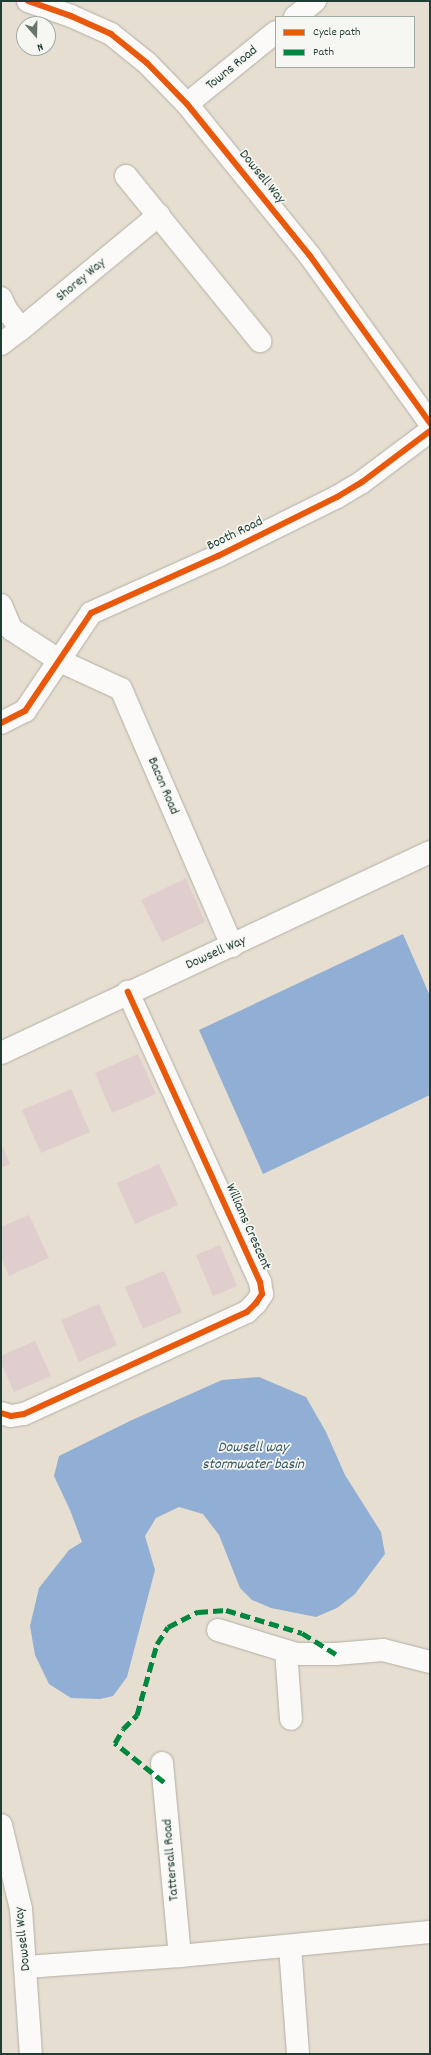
<!DOCTYPE html>
<html>
<head>
<meta charset="utf-8">
<style>
	body { margin:0 }
	#map { position:relative; width:431px; height:2055px; overflow:hidden; background:#e6ded0; font-family:Dekko,sans-serif }
	div>[style] { position:absolute }
	.water>* { inset:0; background:#91afd4 }
	.building>* { inset:0; background:#e0cdcd }
	.roads { filter:drop-shadow(0 0 1px #b2b0a6) drop-shadow(0 0 1px #b2b0a6) }
	.minor>* { height:22px; margin:-11px; padding:0 11px; transform-origin:11px; border-radius:11px; background:#fbfaf8 }
	.quiet>* { height:5px; margin-top:-2.5px; transform-origin:0; background:repeating-linear-gradient(90deg,#00873e 0 10px,transparent 0 15px) }
	.cycleway>* { height:6px; margin:-3px; padding:0 3px; transform-origin:3px; border-radius:3px; background:#e8590c }
	span { translate:-50% -50%; white-space:nowrap; text-align:center; line-height:1.15; -webkit-text-stroke:3.5px #f6f6f2; paint-order:stroke }
	.street-label { font-size:14px; color:#1f3d34 }
	.water-label { font-size:15px; color:#365964; font-style:italic }
	.frame { position:absolute; inset:0; border:2px solid #1f3d34; pointer-events:none }
	.legend { position:absolute; left:275px; top:16px; width:140px; height:52px; box-sizing:border-box; background:#f6f6f2; border:1px solid #a0aca6; margin:0; padding:5px 7px; list-style:none; font-size:12px; color:#1f3d34 }
	.legend li { display:flex; align-items:center; gap:8px; height:20px }
	.legend b { width:20px; border:1px solid #a0aca6 }
	.north { position:absolute; left:16px; top:16px; width:40px; height:40px; box-sizing:border-box; background:#f6f6f2; border:1px solid #a0aca6; border-radius:50%; rotate:160deg; font-size:11px; font-weight:700; line-height:16px; text-align:center; color:#1f3d34 }
	.north::after { content:''; display:block; margin:auto; width:14px; height:18px; background:#65756b; clip-path:polygon(50% 0,100% 100%,50% 72%,0 100%) }
</style>
</head>
<body>
<div id="map">
	<div class="water">
		<div style="clip-path:polygon(403px 934px,430px 996px,430px 1095px,263px 1174px,199px 1030px)"></div>
		<div style="clip-path:polygon(259px 1377px,306px 1397px,326px 1432px,345px 1475px,381px 1532px,385px 1554px,355px 1594px,337px 1608px,316px 1617px,271px 1608px,252px 1600px,240px 1588px,219px 1535px,203px 1514px,179px 1507px,156px 1518px,145px 1536px,155px 1570px,127px 1677px,113px 1696px,100px 1699px,71px 1698px,49px 1684px,35px 1655px,30px 1626px,39px 1588px,69px 1550px,82px 1542px,70px 1510px,54px 1476px,59px 1456px,132px 1420px,222px 1380px)"></div>
	</div>
	<div class="building">
		<div style="clip-path:polygon(186px 878px,205px 922px,162px 942px,141px 900px)"></div>
		<div style="clip-path:polygon(138px 1054px,156px 1094px,112px 1113px,95px 1073px)"></div>
		<div style="clip-path:polygon(71px 1089px,90px 1132px,41px 1153px,22px 1110px)"></div>
		<div style="clip-path:polygon(1px 1143px,10px 1164px,1px 1168px)"></div>
		<div style="clip-path:polygon(159px 1164px,178px 1205px,135px 1224px,117px 1183px)"></div>
		<div style="clip-path:polygon(29px 1215px,49px 1258px,9px 1276px,1px 1258px,1px 1227px)"></div>
		<div style="clip-path:polygon(220px 1245px,237px 1286px,213px 1296px,196px 1255px)"></div>
		<div style="clip-path:polygon(164px 1271px,182px 1312px,143px 1329px,125px 1287px)"></div>
		<div style="clip-path:polygon(99px 1304px,117px 1345px,79px 1362px,61px 1320px)"></div>
		<div style="clip-path:polygon(35px 1341px,51px 1376px,14px 1392px,1px 1363px,1px 1356px)"></div>
	</div>
	<div class="roads">
		<div class="minor">
			<div style="left:28px;top:1px;width:46px;rotate:19.2deg"></div>
			<div style="left:71px;top:16px;width:44px;rotate:24.2deg"></div>
			<div style="left:111px;top:34px;width:46px;rotate:38.9deg"></div>
			<div style="left:147px;top:63px;width:57px;rotate:45.7deg"></div>
			<div style="left:187px;top:104px;width:196px;rotate:51deg"></div>
			<div style="left:310px;top:256px;width:206px;rotate:54.3deg"></div>
			<div style="left:295px;top:17px;width:26px;rotate:-39deg"></div>
			<div style="left:187px;top:104px;width:114px;rotate:-39deg"></div>
			<div style="left:126px;top:176px;width:213px;rotate:50.9deg"></div>
			<div style="left:1px;top:298px;width:12px;rotate:66deg"></div>
			<div style="left:6px;top:309px;width:25px;rotate:53deg"></div>
			<div style="left:1px;top:344px;width:25px;rotate:-37deg"></div>
			<div style="left:21px;top:329px;width:179px;rotate:-39.6deg"></div>
			<div style="left:1px;top:605px;width:26px;rotate:67deg"></div>
			<div style="left:11px;top:629px;width:59px;rotate:33.1deg"></div>
			<div style="left:60px;top:661px;width:67px;rotate:24.7deg"></div>
			<div style="left:121px;top:689px;width:280px;rotate:66.6deg"></div>
			<div style="left:1px;top:723px;width:27px;rotate:-27deg"></div>
			<div style="left:25px;top:711px;width:118px;rotate:-56deg"></div>
			<div style="left:91px;top:613px;width:139px;rotate:-24.2deg"></div>
			<div style="left:218px;top:556px;width:133px;rotate:-26.4deg"></div>
			<div style="left:337px;top:497px;width:29px;rotate:-31deg"></div>
			<div style="left:362px;top:482px;width:85px;rotate:-36.9deg"></div>
			<div style="left:1px;top:1053px;width:474px;rotate:-25.1deg"></div>
			<div style="left:1px;top:1413px;width:10px;rotate:17deg"></div>
			<div style="left:11px;top:1416px;width:13px;rotate:-9deg"></div>
			<div style="left:24px;top:1414px;width:245px;rotate:-24.6deg"></div>
			<div style="left:247px;top:1312px;width:13px;rotate:-45deg"></div>
			<div style="left:256px;top:1303px;width:11px;rotate:-56deg"></div>
			<div style="left:262px;top:1294px;width:12px;rotate:-99deg"></div>
			<div style="left:260px;top:1282px;width:319px;rotate:-114.5deg"></div>
			<div style="left:218px;top:1630px;width:82px;rotate:17.1deg"></div>
			<div style="left:296px;top:1654px;width:40px"></div>
			<div style="left:336px;top:1654px;width:47px;rotate:-4.9deg"></div>
			<div style="left:383px;top:1650px;width:49px;rotate:14.3deg"></div>
			<div style="left:286px;top:1651px;width:68px;rotate:85.8deg"></div>
			<div style="left:162px;top:1763px;width:194px;rotate:84.7deg"></div>
			<div style="left:1px;top:1825px;width:86px;rotate:76.6deg"></div>
			<div style="left:21px;top:1909px;width:145px;rotate:86.1deg"></div>
			<div style="left:290px;top:1947px;width:107px;rotate:85.7deg"></div>
			<div style="left:26px;top:1967px;width:154px;rotate:-4.1deg"></div>
			<div style="left:180px;top:1956px;width:251px;rotate:-5.5deg"></div>
		</div>
	</div>
	<div class="quiet">
		<div style="left:164px;top:1782px;width:63px;rotate:-141.5deg"></div>
		<div style="left:115px;top:1743px;width:16px;rotate:-60deg"></div>
		<div style="left:123px;top:1729px;width:20px;rotate:-45deg"></div>
		<div style="left:137px;top:1715px;width:74px;rotate:-74.3deg"></div>
		<div style="left:157px;top:1644px;width:20px;rotate:-57deg"></div>
		<div style="left:168px;top:1627px;width:34px;rotate:-27deg"></div>
		<div style="left:198px;top:1612px;width:28px;rotate:-4deg"></div>
		<div style="left:226px;top:1610px;width:79px;rotate:16.8deg"></div>
		<div style="left:302px;top:1633px;width:40px;rotate:32deg"></div>
	</div>
	<div class="cycleway">
		<div style="left:28px;top:1px;width:46px;rotate:19.2deg"></div>
		<div style="left:71px;top:16px;width:44px;rotate:24.2deg"></div>
		<div style="left:111px;top:34px;width:46px;rotate:38.9deg"></div>
		<div style="left:147px;top:63px;width:57px;rotate:45.7deg"></div>
		<div style="left:187px;top:104px;width:196px;rotate:51deg"></div>
		<div style="left:310px;top:256px;width:206px;rotate:54.3deg"></div>
		<div style="left:1px;top:723px;width:27px;rotate:-27deg"></div>
		<div style="left:25px;top:711px;width:118px;rotate:-56deg"></div>
		<div style="left:91px;top:613px;width:139px;rotate:-24.2deg"></div>
		<div style="left:218px;top:556px;width:133px;rotate:-26.4deg"></div>
		<div style="left:337px;top:497px;width:29px;rotate:-31deg"></div>
		<div style="left:362px;top:482px;width:85px;rotate:-36.9deg"></div>
		<div style="left:1px;top:1413px;width:10px;rotate:17deg"></div>
		<div style="left:11px;top:1416px;width:13px;rotate:-9deg"></div>
		<div style="left:24px;top:1414px;width:245px;rotate:-24.6deg"></div>
		<div style="left:247px;top:1312px;width:13px;rotate:-45deg"></div>
		<div style="left:256px;top:1303px;width:11px;rotate:-56deg"></div>
		<div style="left:262px;top:1294px;width:12px;rotate:-99deg"></div>
		<div style="left:260px;top:1282px;width:319px;rotate:-114.5deg"></div>
	</div>
	<div class="street-label">
		<span style="left:232px;top:68px;rotate:-39deg">Towns Road</span>
		<span style="left:262px;top:177px;rotate:51deg">Dowsell Way</span>
		<span style="left:81px;top:280px;rotate:-40deg">Shorey Way</span>
		<span style="left:235px;top:534px;rotate:-26deg">Booth Road</span>
		<span style="left:163px;top:786px;rotate:67deg">Bacon Road</span>
		<span style="left:216px;top:953px;rotate:-24deg">Dowsell Way</span>
		<span style="left:248px;top:1227px;rotate:66deg">Williams Crescent</span>
		<span style="left:171px;top:1860px;rotate:-95deg">Tattersall Road</span>
		<span style="left:23px;top:1939px;rotate:-96deg">Dowsell Way</span>
	</div>
	<div class="water-label">
		<span style="left:253px;top:1457px">Dowsell way<br>stormwater basin</span>
	</div>
	<div class="frame"></div>
	<ul class="legend">
	<li><b style="height:5px;background:#e8590c"></b>Cycle path</li>
	<li><b style="height:5px;background:#00873e"></b>Path</li>
	</ul>
	<div class="north">N</div>
</div>
</body>
</html>
